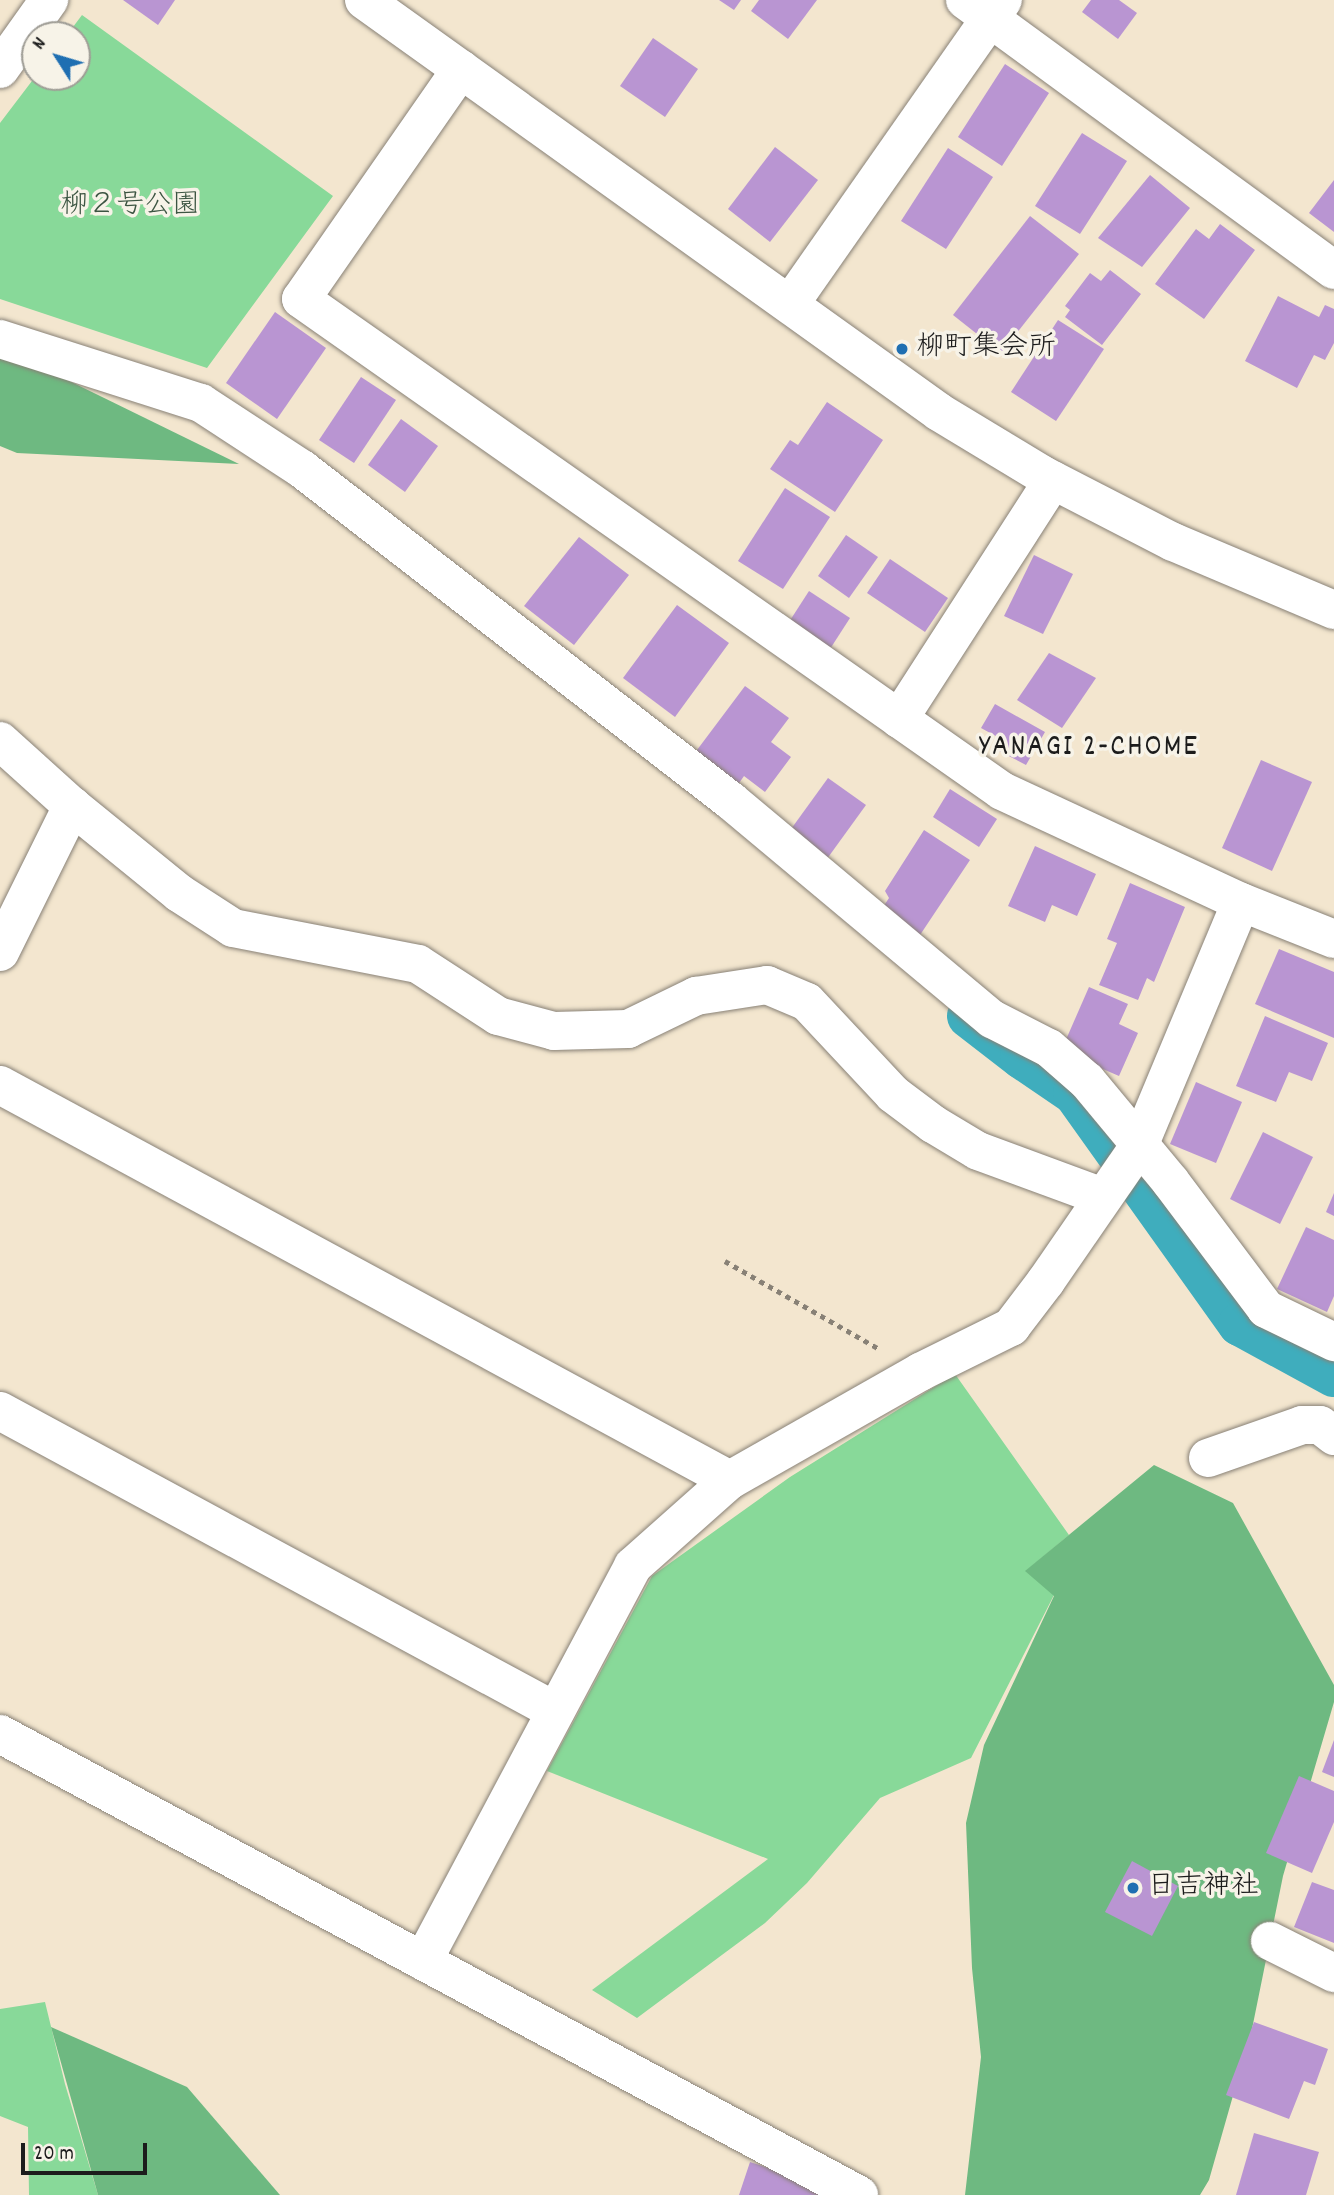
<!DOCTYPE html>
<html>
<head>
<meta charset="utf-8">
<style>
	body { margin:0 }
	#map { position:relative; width:1334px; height:2195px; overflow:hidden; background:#f3e6cf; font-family:Dekko,"Klee One",sans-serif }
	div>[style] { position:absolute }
	.green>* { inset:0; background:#88d999 }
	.forest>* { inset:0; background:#6eb981 }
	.canal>* { height:44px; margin:-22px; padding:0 22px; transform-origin:22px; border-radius:22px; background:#3fadbd }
	.building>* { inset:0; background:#b995d2 }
	.path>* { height:4.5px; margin-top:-2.25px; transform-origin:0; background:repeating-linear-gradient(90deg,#888176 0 5px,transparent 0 10px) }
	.roads { filter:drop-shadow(0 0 2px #888176) drop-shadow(0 0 2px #888176) }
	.minor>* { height:38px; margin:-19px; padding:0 19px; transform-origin:19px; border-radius:19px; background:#fff }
	.dots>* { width:19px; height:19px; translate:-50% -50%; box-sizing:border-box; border:4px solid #f7f3e8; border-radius:50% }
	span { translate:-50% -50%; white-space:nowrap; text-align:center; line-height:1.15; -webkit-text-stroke:7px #f7f3e8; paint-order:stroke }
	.park-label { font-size:28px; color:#3c5542 }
	.poi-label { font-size:28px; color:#1c1c1c }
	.left { translate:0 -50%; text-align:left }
	.neighbourhood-label { font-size:30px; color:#1c1c1c; letter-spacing:2px }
	.north { position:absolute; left:21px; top:21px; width:70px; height:70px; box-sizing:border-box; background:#f7f3e8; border:2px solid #9f9d96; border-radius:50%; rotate:307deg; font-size:19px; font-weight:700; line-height:28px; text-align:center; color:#1c1c1c }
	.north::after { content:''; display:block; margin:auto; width:24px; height:32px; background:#1f6fb2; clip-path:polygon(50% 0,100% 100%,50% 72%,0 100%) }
	.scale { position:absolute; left:21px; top:2143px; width:126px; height:32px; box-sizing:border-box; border:4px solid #1c1c1c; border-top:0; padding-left:9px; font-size:21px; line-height:24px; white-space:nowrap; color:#1c1c1c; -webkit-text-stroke:5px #f7f3e8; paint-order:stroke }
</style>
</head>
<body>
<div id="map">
	<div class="green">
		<div style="clip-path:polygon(82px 15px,333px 196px,207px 368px,0 299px,0 123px,35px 77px,77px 77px,77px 35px,67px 35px)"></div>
		<div style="clip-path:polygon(955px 1374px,1069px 1535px,1026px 1571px,1054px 1595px,971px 1758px,880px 1798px,807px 1883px,765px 1923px,637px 2018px,592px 1990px,768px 1859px,547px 1771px,652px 1576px,790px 1477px)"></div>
		<div style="clip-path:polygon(45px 2002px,65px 2084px,98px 2195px,29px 2195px,28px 2127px,0 2116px,0 2009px)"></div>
	</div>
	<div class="forest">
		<div style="clip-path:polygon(0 347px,239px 464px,17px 453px,0 446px)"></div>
		<div style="clip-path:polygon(1154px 1465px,1233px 1503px,1334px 1685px,1334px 1702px,1283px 1876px,1252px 2029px,1209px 2180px,1200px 2195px,965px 2195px,981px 2057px,972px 1968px,966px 1823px,984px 1745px,1054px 1596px,1025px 1571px)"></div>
		<div style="clip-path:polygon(51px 2027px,187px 2087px,280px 2195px,98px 2195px)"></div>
	</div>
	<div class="canal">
		<div style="left:969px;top:1016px;width:67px;rotate:37.7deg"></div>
		<div style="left:1022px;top:1057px;width:64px;rotate:34.2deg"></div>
		<div style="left:1075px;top:1093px;width:284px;rotate:54.5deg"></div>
		<div style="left:1240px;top:1324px;width:107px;rotate:28.5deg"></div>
	</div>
	<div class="building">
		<div style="clip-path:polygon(123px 0,175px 0,158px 25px)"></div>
		<div style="clip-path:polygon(719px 0,741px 0,734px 10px)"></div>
		<div style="clip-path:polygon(759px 0,817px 0,788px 39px,751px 11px)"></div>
		<div style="clip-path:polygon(1091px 0,1119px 0,1137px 13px,1118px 39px,1082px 12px)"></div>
		<div style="clip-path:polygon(653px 38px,698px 69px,665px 117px,620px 86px)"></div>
		<div style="clip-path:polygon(1005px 64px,1049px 93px,1002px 166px,958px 137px)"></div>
		<div style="clip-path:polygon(1082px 133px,1127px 161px,1080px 234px,1035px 206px)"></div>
		<div style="clip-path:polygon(775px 147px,818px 180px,770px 242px,728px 209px)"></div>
		<div style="clip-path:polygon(948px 148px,993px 177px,946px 249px,901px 221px)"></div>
		<div style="clip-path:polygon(1150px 175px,1190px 208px,1142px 267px,1098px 238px)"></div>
		<div style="clip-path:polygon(1334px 180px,1334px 232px,1309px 213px)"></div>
		<div style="clip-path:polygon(1030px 216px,1079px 254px,1001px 353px,953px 315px)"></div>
		<div style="clip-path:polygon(1220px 224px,1255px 250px,1204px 319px,1155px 284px,1196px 229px,1209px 239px)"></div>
		<div style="clip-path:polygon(1110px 270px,1141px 294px,1102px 345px,1065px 317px,1070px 310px,1065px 306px,1090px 273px,1101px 281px)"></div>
		<div style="clip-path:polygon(1278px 296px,1319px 317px,1325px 305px,1334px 309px,1334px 343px,1325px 360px,1314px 355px,1297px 388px,1245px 361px)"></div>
		<div style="clip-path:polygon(275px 312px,326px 348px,277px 419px,226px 383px)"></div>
		<div style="clip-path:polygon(1058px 320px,1104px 349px,1056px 421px,1011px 392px)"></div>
		<div style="clip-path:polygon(361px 377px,396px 400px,354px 463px,319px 440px)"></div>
		<div style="clip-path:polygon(827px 402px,883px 440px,835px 512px,770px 469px,790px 440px,798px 445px)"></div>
		<div style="clip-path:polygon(401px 419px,438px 446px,405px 492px,368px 465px)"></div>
		<div style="clip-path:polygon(785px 488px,830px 517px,783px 589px,738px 561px)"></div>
		<div style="clip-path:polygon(846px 535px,878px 557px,849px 598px,818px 576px)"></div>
		<div style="clip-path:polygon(579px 537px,629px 575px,574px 645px,524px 606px)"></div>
		<div style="clip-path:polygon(1034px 555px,1073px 574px,1043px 634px,1004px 616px)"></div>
		<div style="clip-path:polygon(890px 559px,948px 598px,925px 632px,867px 593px)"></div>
		<div style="clip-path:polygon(809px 591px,850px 618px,830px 649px,789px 622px)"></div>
		<div style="clip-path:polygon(677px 605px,729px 643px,675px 717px,623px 678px)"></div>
		<div style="clip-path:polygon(1049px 653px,1096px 678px,1062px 728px,1017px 700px)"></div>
		<div style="clip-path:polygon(745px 686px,789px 718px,771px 742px,791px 757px,765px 792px,744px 776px,737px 786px,694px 754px)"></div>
		<div style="clip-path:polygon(995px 704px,1045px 732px,1026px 765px,999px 751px,1005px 741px,981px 728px)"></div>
		<div style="clip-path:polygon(1261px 760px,1312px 782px,1272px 871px,1222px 848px)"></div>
		<div style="clip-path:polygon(828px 778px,866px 805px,824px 863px,786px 836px)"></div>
		<div style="clip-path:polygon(950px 789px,997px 819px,979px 847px,933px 817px)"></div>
		<div style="clip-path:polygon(924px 830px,970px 860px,918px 938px,879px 913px,889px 898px,885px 891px)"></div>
		<div style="clip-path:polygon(1035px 846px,1096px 874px,1077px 916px,1052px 905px,1045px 922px,1008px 906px)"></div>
		<div style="clip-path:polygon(1130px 883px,1185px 907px,1154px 982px,1147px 978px,1138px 1000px,1099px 985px,1117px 943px,1107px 939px)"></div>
		<div style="clip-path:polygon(1279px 949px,1334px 972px,1334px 1038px,1255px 1004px)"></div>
		<div style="clip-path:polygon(1089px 987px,1128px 1004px,1119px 1024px,1138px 1033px,1119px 1076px,1061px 1051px)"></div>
		<div style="clip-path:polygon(1265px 1016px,1328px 1043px,1312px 1081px,1289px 1072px,1276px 1102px,1236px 1086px)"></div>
		<div style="clip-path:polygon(1196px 1082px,1242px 1102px,1216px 1163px,1170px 1144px)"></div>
		<div style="clip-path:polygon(1263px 1132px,1313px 1157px,1280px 1224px,1230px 1199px)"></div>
		<div style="clip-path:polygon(1334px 1193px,1334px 1216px,1326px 1212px)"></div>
		<div style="clip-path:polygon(1306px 1227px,1334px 1240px,1334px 1296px,1327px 1312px,1277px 1289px)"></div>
		<div style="clip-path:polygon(1334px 1740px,1334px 1777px,1322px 1772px)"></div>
		<div style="clip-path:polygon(1299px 1776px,1334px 1791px,1334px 1822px,1312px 1873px,1266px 1853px)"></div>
		<div style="clip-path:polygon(1132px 1861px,1178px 1886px,1152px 1936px,1105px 1912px)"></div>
		<div style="clip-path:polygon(1312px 1882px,1334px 1890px,1334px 1943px,1294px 1927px)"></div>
		<div style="clip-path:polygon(1254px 2022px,1328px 2049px,1315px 2085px,1304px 2081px,1289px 2119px,1226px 2095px)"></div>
		<div style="clip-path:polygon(1254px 2133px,1319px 2152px,1306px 2195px,1236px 2195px)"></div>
		<div style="clip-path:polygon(750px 2162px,833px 2189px,831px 2195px,739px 2195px)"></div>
	</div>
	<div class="path">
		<div style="left:725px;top:1261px;width:177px;rotate:29.7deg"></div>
	</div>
	<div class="roads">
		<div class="minor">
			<div style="left:364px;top:0;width:707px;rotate:35.62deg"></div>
			<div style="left:939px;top:412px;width:122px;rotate:31.2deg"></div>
			<div style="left:1043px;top:475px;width:146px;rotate:27.3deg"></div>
			<div style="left:1173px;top:542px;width:175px;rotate:22.9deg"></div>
			<div style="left:965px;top:0;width:457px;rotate:36.2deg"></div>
			<div style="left:0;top:69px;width:85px;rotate:-54.6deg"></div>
			<div style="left:461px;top:69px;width:280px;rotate:124.8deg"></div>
			<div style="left:301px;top:299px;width:856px;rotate:35.06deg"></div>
			<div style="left:1002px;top:791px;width:264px;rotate:24.9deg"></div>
			<div style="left:1241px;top:902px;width:100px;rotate:21.7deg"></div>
			<div style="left:790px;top:304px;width:371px;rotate:-55deg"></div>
			<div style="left:0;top:339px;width:211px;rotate:17.7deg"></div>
			<div style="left:201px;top:403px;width:121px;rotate:33.2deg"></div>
			<div style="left:302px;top:469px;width:542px;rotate:37.74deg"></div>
			<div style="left:731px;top:801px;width:340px;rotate:39.9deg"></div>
			<div style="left:992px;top:1019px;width:64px;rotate:27deg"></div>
			<div style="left:1049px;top:1048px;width:50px;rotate:41deg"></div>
			<div style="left:1087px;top:1081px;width:130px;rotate:50.3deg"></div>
			<div style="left:1170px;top:1181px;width:160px;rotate:53.1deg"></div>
			<div style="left:1266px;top:1309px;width:76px;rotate:25.9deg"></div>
			<div style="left:899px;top:719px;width:284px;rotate:-57.2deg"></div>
			<div style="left:0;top:741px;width:97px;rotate:42.1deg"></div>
			<div style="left:72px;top:806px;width:138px;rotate:39.1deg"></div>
			<div style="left:179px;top:893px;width:64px;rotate:32.9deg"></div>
			<div style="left:233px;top:928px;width:188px;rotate:11deg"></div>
			<div style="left:418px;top:964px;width:95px;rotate:33deg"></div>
			<div style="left:498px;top:1016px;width:58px;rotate:15deg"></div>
			<div style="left:554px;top:1031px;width:74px;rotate:-1.5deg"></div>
			<div style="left:628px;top:1029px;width:76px;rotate:-25.9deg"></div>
			<div style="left:696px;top:996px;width:72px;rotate:-8.8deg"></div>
			<div style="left:767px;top:985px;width:43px;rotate:23deg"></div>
			<div style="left:807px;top:1002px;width:126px;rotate:46.9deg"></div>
			<div style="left:893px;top:1094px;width:50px;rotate:36.9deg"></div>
			<div style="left:933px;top:1124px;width:52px;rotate:31deg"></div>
			<div style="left:978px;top:1151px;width:133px;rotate:20.2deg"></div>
			<div style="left:0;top:952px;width:163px;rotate:-63.7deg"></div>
			<div style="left:0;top:1085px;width:830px;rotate:28.42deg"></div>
			<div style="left:0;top:1411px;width:631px;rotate:28.39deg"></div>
			<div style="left:1208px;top:1458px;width:100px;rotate:-19.3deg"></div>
			<div style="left:1302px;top:1425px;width:18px"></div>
			<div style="left:1320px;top:1425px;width:18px;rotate:38deg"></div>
			<div style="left:0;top:1734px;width:975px;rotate:28.22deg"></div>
			<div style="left:1270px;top:1941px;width:72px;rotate:26.6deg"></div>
			<div style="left:423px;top:1961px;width:447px;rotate:-62deg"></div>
			<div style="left:633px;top:1566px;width:130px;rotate:-41.6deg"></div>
			<div style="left:730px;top:1480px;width:219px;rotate:-29.6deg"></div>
			<div style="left:920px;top:1372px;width:102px;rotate:-26.3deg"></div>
			<div style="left:1011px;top:1327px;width:58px;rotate:-52.7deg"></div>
			<div style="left:1046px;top:1281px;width:164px;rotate:-55.4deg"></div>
			<div style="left:1139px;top:1146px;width:264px;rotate:-67.3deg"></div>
		</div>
	</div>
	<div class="dots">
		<div style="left:902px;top:349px;background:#1f6fb2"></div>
		<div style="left:1133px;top:1888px;background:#1f6fb2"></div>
	</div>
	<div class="park-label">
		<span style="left:130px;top:207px">柳２号公園</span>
	</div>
	<div class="poi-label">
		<span class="left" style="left:916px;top:349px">柳町集会所</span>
		<span class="left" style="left:1147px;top:1888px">日吉神社</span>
	</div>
	<div class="neighbourhood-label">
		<span style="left:1089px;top:749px">YANAGI 2-CHOME</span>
	</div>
	<div class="north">N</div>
	<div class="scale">20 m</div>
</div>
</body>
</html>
